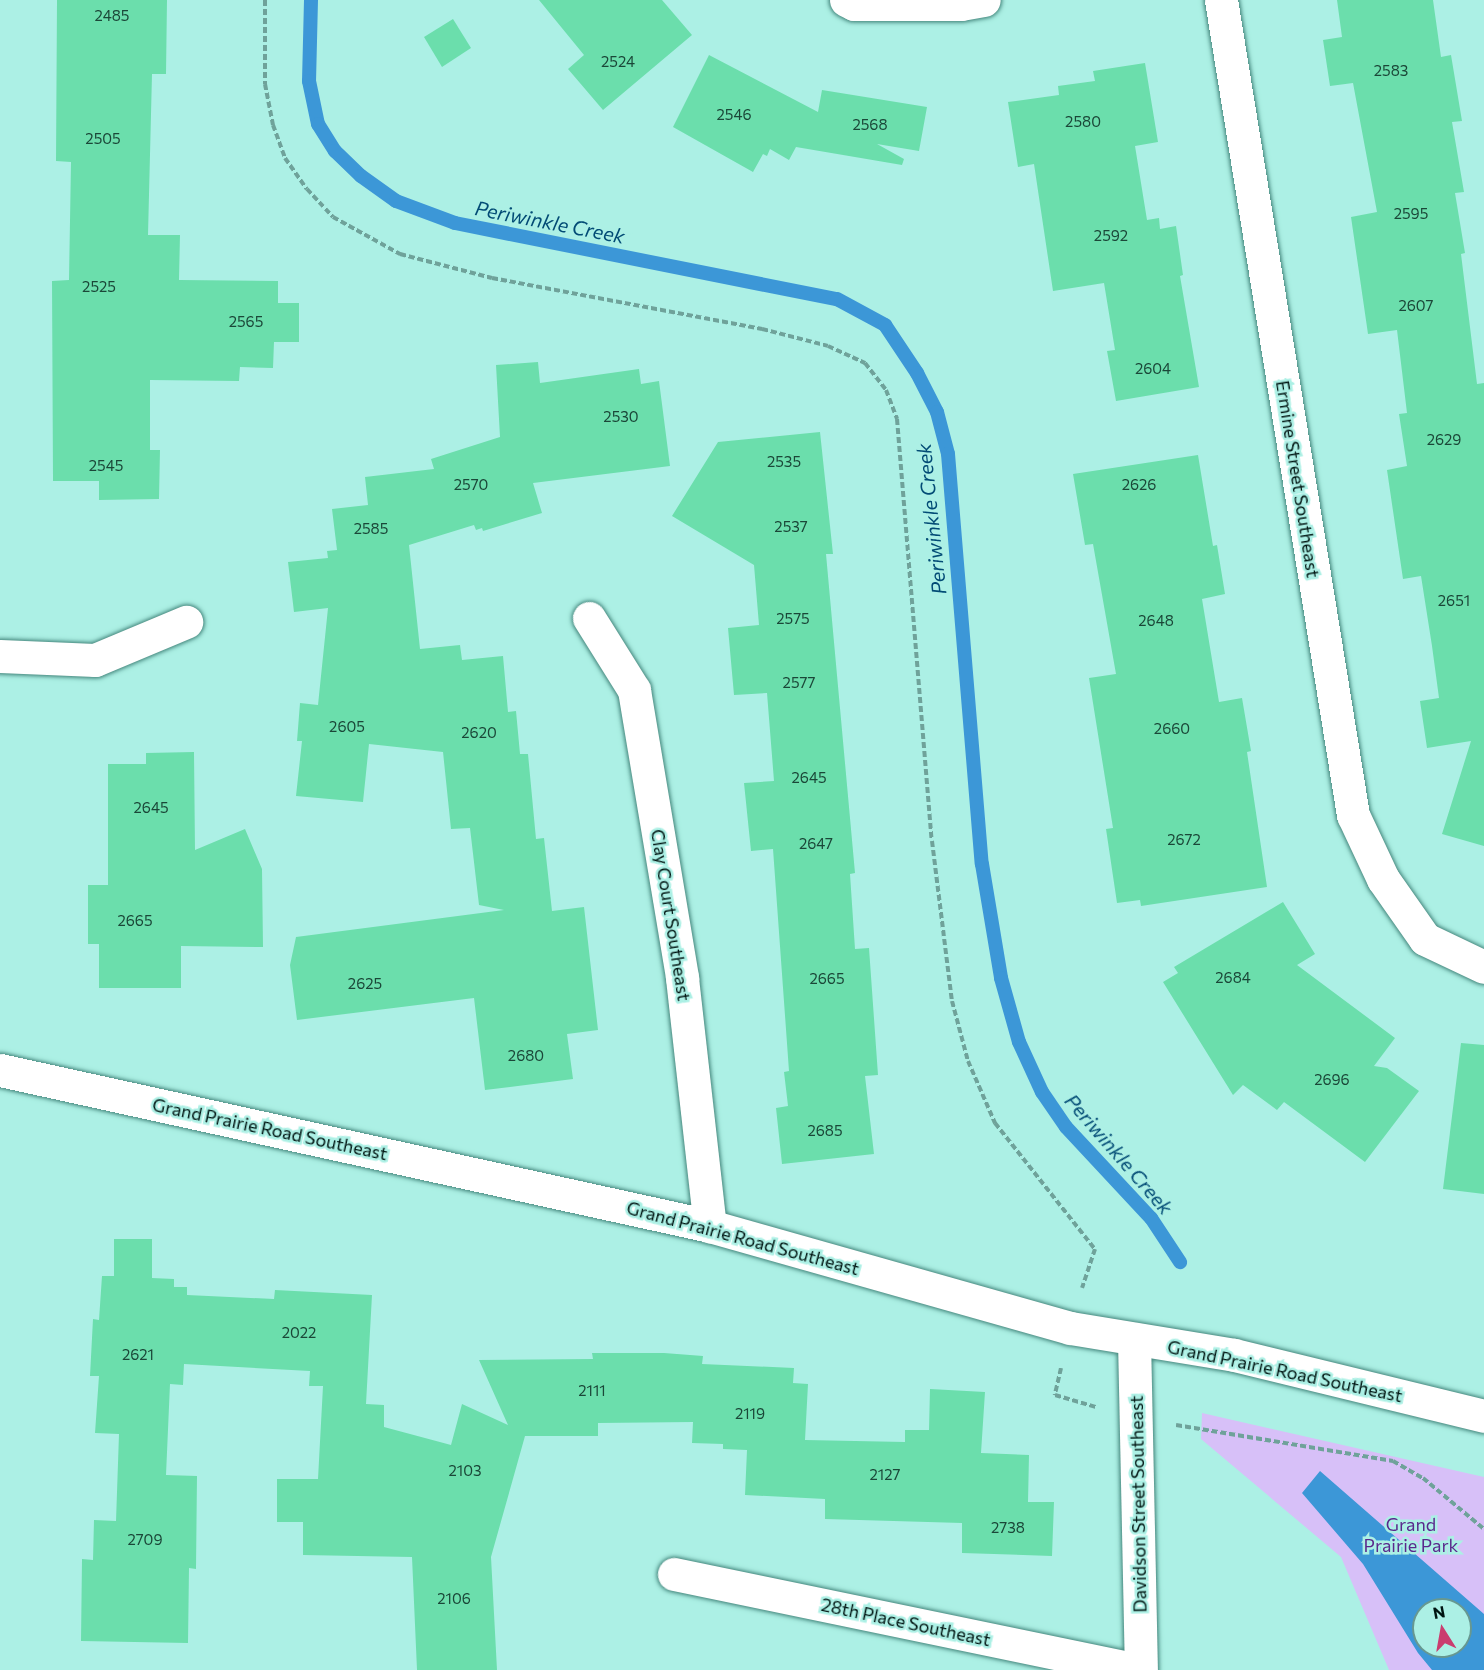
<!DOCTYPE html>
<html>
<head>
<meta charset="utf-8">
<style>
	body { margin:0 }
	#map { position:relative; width:1484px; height:1670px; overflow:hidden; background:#acf0e5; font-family:Commissioner,sans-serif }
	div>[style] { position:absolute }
	.green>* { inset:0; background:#d7c0f8 }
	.water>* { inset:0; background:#3c97d7 }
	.stream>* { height:14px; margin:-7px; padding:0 7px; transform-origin:7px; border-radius:7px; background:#3c97d7 }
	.building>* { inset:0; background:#6bdeac }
	.path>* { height:4px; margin-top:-2px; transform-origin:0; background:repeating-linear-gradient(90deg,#6fa29a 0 6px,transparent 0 9px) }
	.roads { filter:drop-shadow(0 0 2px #45877d) drop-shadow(0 0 2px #45877d) }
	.minor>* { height:33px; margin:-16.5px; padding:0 16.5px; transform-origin:16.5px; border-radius:16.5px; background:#fff }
	.major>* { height:33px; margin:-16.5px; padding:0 16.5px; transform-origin:16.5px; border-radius:16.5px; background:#fff }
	span { translate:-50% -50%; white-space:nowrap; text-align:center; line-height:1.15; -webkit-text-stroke:5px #acf0e5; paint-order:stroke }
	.number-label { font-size:15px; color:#1b4738 }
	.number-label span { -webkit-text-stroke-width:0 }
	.street-label { font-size:18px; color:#001512 }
	.park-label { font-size:18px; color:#5a288c }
	.water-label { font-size:20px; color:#024b75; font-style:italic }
	.north { position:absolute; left:1412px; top:1598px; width:60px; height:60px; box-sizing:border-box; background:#acf0e5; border:2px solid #679891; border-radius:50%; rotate:349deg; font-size:16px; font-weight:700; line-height:24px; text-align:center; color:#001512 }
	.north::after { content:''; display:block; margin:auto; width:21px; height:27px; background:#ca3d6f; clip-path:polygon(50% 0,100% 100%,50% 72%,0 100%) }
</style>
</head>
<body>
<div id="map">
	<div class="green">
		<div style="clip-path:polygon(evenodd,1202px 1413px,1484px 1477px,1484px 1670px,1389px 1670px,1341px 1557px,1201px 1439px,1202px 1413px,1424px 1610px,1460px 1610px,1460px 1646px,1424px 1646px,1424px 1610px)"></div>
	</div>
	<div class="water">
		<div style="clip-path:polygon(evenodd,1320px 1471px,1484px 1614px,1484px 1670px,1432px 1670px,1418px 1653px,1363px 1564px,1302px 1493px,1320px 1471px,1424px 1610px,1460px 1610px,1460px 1646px,1424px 1646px,1424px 1610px)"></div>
	</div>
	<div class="stream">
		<div style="left:311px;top:0;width:81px;rotate:91.4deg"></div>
		<div style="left:309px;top:81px;width:44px;rotate:78.2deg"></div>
		<div style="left:318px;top:124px;width:32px;rotate:58deg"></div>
		<div style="left:335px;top:151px;width:36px;rotate:44deg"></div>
		<div style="left:361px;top:176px;width:43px;rotate:35.5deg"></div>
		<div style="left:396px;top:201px;width:63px;rotate:20.4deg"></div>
		<div style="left:455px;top:223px;width:389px;rotate:11.3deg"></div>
		<div style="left:837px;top:299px;width:55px;rotate:28.4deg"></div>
		<div style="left:885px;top:325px;width:58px;rotate:56.3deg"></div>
		<div style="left:917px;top:373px;width:44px;rotate:62.9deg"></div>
		<div style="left:937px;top:412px;width:43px;rotate:75.3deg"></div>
		<div style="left:948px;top:454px;width:411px;rotate:85.3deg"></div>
		<div style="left:982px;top:864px;width:116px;rotate:80.5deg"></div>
		<div style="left:1001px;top:978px;width:66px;rotate:74.3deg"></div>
		<div style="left:1019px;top:1042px;width:55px;rotate:65.3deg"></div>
		<div style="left:1042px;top:1092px;width:42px;rotate:55.6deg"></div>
		<div style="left:1066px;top:1127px;width:125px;rotate:47deg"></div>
		<div style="left:1151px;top:1218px;width:53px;rotate:56.6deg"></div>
	</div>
	<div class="building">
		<div style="clip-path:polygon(57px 0,167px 0,166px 74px,152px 74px,148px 235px,180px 235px,179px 280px,278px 281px,278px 303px,299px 303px,299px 342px,274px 342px,273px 368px,240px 367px,239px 381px,150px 380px,150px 450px,160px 450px,159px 499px,99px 500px,99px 481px,53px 481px,52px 281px,69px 280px,71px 162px,56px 161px)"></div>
		<div style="clip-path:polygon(539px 0,662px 0,692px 35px,603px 110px,568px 69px,584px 55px)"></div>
		<div style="clip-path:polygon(1337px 0,1433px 0,1441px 57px,1451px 55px,1462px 121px,1452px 122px,1464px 192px,1455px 193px,1465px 253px,1461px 254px,1477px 384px,1484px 383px,1484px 846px,1442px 834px,1471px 741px,1427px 748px,1420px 701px,1439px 698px,1432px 646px,1421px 576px,1403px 579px,1387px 470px,1407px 466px,1399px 414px,1407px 413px,1397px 330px,1368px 334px,1351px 217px,1377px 212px,1353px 83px,1330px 86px,1323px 40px,1342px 37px)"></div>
		<div style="clip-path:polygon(453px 19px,471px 48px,442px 67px,424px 37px)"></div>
		<div style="clip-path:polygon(709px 55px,818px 112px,822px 90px,927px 107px,919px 151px,877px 144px,904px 159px,902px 165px,796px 147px,789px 160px,770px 149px,767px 156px,763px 154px,753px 172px,673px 127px)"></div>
		<div style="clip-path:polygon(1145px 63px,1158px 142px,1135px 146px,1147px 220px,1159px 218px,1160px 229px,1176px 226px,1183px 275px,1180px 276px,1199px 387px,1116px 401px,1107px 351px,1115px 350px,1104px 283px,1053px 291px,1034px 164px,1018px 167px,1008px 102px,1059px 95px,1058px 86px,1095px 81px,1093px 71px)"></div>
		<div style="clip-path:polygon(538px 362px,540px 383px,639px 369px,641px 384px,659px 381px,670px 466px,533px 483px,542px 513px,483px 531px,482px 528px,476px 530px,474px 525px,409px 545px,420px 649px,460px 645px,462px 660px,503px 656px,508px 712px,516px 711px,520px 754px,528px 754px,536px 839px,544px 838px,552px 911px,584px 907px,598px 1030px,567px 1034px,573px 1079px,485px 1090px,474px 998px,297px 1020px,290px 965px,296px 937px,504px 910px,479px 905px,470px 828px,451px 829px,443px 752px,369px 744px,363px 802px,296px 796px,302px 741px,297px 741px,300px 703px,318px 705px,328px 608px,294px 612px,288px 562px,328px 558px,327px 551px,337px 550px,332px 509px,368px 505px,365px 477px,434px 469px,431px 459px,500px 437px,496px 365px)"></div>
		<div style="clip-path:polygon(820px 432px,833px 554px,826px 554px,855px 873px,850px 874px,855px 949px,869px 948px,878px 1075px,865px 1076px,874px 1154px,782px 1164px,776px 1108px,788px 1106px,784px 1072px,789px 1071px,773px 849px,751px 851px,744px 783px,774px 781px,767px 693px,734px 695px,728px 628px,759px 625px,754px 565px,672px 516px,718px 442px)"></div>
		<div style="clip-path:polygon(1198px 455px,1213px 546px,1217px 545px,1225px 594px,1202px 599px,1219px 702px,1242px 698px,1251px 751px,1247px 752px,1267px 887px,1141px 906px,1140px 900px,1117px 903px,1106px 829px,1113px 828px,1089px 678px,1116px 674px,1093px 544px,1085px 545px,1073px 474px)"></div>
		<div style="clip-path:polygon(194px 752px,195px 850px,245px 829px,262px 869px,263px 947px,181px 946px,181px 988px,99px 988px,99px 944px,88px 944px,88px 885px,108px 885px,108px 764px,146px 764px,146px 753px)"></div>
		<div style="clip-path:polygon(1283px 902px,1315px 954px,1297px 965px,1395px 1038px,1374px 1066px,1387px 1068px,1419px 1091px,1365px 1162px,1284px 1102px,1277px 1110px,1243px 1085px,1233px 1095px,1163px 982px,1178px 973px,1174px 967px)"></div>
		<div style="clip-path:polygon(1461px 1043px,1484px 1045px,1484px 1194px,1443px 1189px)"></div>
		<div style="clip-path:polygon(114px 1239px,152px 1239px,152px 1278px,174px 1279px,174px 1287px,187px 1287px,187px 1295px,274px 1299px,275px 1290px,372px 1295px,366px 1404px,384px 1405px,384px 1427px,451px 1445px,462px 1404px,508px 1425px,479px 1360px,593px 1359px,592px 1353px,664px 1353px,703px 1356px,702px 1364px,794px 1368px,793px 1383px,808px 1384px,805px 1440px,905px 1442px,905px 1430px,929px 1430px,930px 1389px,985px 1392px,981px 1453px,1029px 1455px,1028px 1502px,1054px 1502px,1052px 1556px,962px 1553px,962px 1523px,825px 1519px,825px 1499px,745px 1495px,747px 1450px,723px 1449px,723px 1444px,692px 1443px,693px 1422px,598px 1423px,598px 1436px,525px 1436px,491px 1557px,497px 1670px,417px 1670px,412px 1557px,303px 1555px,303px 1522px,277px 1522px,277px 1479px,318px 1479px,323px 1386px,309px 1386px,310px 1371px,184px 1364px,183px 1385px,170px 1384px,166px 1475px,197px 1476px,196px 1569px,189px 1568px,188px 1643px,81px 1641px,82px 1559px,93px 1560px,94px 1520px,116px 1521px,119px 1434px,95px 1433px,99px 1376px,90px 1376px,93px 1319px,99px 1320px,102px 1276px,114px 1276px)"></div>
	</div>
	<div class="path">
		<div style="left:265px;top:0;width:84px;rotate:90deg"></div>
		<div style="left:265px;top:84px;width:42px;rotate:79deg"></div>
		<div style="left:273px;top:125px;width:35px;rotate:70deg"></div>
		<div style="left:285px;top:158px;width:38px;rotate:55deg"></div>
		<div style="left:307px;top:189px;width:38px;rotate:47deg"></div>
		<div style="left:333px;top:217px;width:77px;rotate:28.9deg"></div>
		<div style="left:400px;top:254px;width:95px;rotate:14.6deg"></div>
		<div style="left:492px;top:278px;width:275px;rotate:10.7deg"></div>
		<div style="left:762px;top:329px;width:68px;rotate:14.4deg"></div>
		<div style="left:828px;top:346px;width:41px;rotate:24.7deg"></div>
		<div style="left:865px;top:363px;width:34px;rotate:52deg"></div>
		<div style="left:886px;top:390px;width:31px;rotate:69deg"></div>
		<div style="left:897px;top:419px;width:423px;rotate:85.3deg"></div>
		<div style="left:932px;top:841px;width:161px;rotate:82.9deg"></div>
		<div style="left:952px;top:1001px;width:62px;rotate:75.1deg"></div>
		<div style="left:968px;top:1061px;width:68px;rotate:66.5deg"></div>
		<div style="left:995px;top:1123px;width:161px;rotate:51.6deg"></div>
		<div style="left:1095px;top:1249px;width:41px;rotate:108.4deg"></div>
		<div style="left:1061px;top:1368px;width:28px;rotate:103deg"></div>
		<div style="left:1055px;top:1395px;width:43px;rotate:16.3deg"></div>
		<div style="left:1176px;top:1425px;width:220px;rotate:9.4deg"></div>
		<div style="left:1393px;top:1461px;width:34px;rotate:30deg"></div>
		<div style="left:1423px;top:1478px;width:80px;rotate:39.9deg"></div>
	</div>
	<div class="roads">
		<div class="minor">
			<div style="left:846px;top:0;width:9px;rotate:27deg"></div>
			<div style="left:854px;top:4px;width:107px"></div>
			<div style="left:961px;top:4px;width:23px;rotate:-10deg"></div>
			<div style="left:1221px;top:0;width:826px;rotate:80.8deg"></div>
			<div style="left:1353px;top:815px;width:71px;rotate:64.9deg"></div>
			<div style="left:1383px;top:879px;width:73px;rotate:55deg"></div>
			<div style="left:1425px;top:939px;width:65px;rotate:25.4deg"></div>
			<div style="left:589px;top:618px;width:85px;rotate:58deg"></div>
			<div style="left:634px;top:690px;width:292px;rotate:80.5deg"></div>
			<div style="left:682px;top:978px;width:250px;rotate:83.6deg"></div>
			<div style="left:0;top:656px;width:95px;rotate:2.4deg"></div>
			<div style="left:95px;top:660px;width:99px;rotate:-22.7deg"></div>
			<div style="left:1134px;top:1339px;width:331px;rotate:88.8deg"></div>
			<div style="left:674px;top:1574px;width:473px;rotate:11.7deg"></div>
		</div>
		<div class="major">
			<div style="left:0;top:1070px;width:727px;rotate:12.39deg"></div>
			<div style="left:710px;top:1226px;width:374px;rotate:15.8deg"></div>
			<div style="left:1070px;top:1328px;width:166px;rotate:9.3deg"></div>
			<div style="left:1234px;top:1355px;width:257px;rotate:13.7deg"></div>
		</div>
	</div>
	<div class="number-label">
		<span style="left:112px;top:16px">2485</span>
		<span style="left:618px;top:62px">2524</span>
		<span style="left:1391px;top:71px">2583</span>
		<span style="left:734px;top:115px">2546</span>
		<span style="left:1083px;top:122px">2580</span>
		<span style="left:870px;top:125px">2568</span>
		<span style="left:103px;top:139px">2505</span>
		<span style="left:1411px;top:214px">2595</span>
		<span style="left:1111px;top:236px">2592</span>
		<span style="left:99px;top:287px">2525</span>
		<span style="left:1416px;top:306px">2607</span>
		<span style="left:246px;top:322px">2565</span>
		<span style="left:1153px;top:369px">2604</span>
		<span style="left:621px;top:417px">2530</span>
		<span style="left:1444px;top:440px">2629</span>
		<span style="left:784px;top:462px">2535</span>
		<span style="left:106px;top:466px">2545</span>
		<span style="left:471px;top:485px">2570</span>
		<span style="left:1139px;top:485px">2626</span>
		<span style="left:791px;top:527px">2537</span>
		<span style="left:371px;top:529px">2585</span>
		<span style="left:1454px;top:601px">2651</span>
		<span style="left:793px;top:619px">2575</span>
		<span style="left:1156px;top:621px">2648</span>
		<span style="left:799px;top:683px">2577</span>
		<span style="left:347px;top:727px">2605</span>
		<span style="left:1172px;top:729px">2660</span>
		<span style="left:479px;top:733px">2620</span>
		<span style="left:809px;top:778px">2645</span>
		<span style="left:151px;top:808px">2645</span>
		<span style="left:1184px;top:840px">2672</span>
		<span style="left:816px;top:844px">2647</span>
		<span style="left:135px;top:921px">2665</span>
		<span style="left:1233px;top:978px">2684</span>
		<span style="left:827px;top:979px">2665</span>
		<span style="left:365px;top:984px">2625</span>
		<span style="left:526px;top:1056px">2680</span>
		<span style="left:1332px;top:1080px">2696</span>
		<span style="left:825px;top:1131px">2685</span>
		<span style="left:299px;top:1333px">2022</span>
		<span style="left:138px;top:1355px">2621</span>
		<span style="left:592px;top:1391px">2111</span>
		<span style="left:750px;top:1414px">2119</span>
		<span style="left:465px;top:1471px">2103</span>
		<span style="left:885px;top:1475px">2127</span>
		<span style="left:1008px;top:1528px">2738</span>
		<span style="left:145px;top:1540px">2709</span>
		<span style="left:454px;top:1599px">2106</span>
	</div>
	<div class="street-label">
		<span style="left:1298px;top:479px;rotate:81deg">Ermine Street Southeast</span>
		<span style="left:671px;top:915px;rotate:81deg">Clay Court Southeast</span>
		<span style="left:270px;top:1129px;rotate:12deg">Grand Prairie Road Southeast</span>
		<span style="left:743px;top:1238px;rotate:15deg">Grand Prairie Road Southeast</span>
		<span style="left:1285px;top:1371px;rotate:12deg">Grand Prairie Road Southeast</span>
		<span style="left:1138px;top:1504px;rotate:-91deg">Davidson Street Southeast</span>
		<span style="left:906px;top:1622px;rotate:12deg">28th Place Southeast</span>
	</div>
	<div class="park-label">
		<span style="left:1411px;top:1535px">Grand<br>Prairie Park</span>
	</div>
	<div class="water-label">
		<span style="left:550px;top:222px;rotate:11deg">Periwinkle Creek</span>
		<span style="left:931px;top:519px;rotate:-96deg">Periwinkle Creek</span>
		<span style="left:1119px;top:1154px;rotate:49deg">Periwinkle Creek</span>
	</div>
	<div class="north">N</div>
</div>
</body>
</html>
